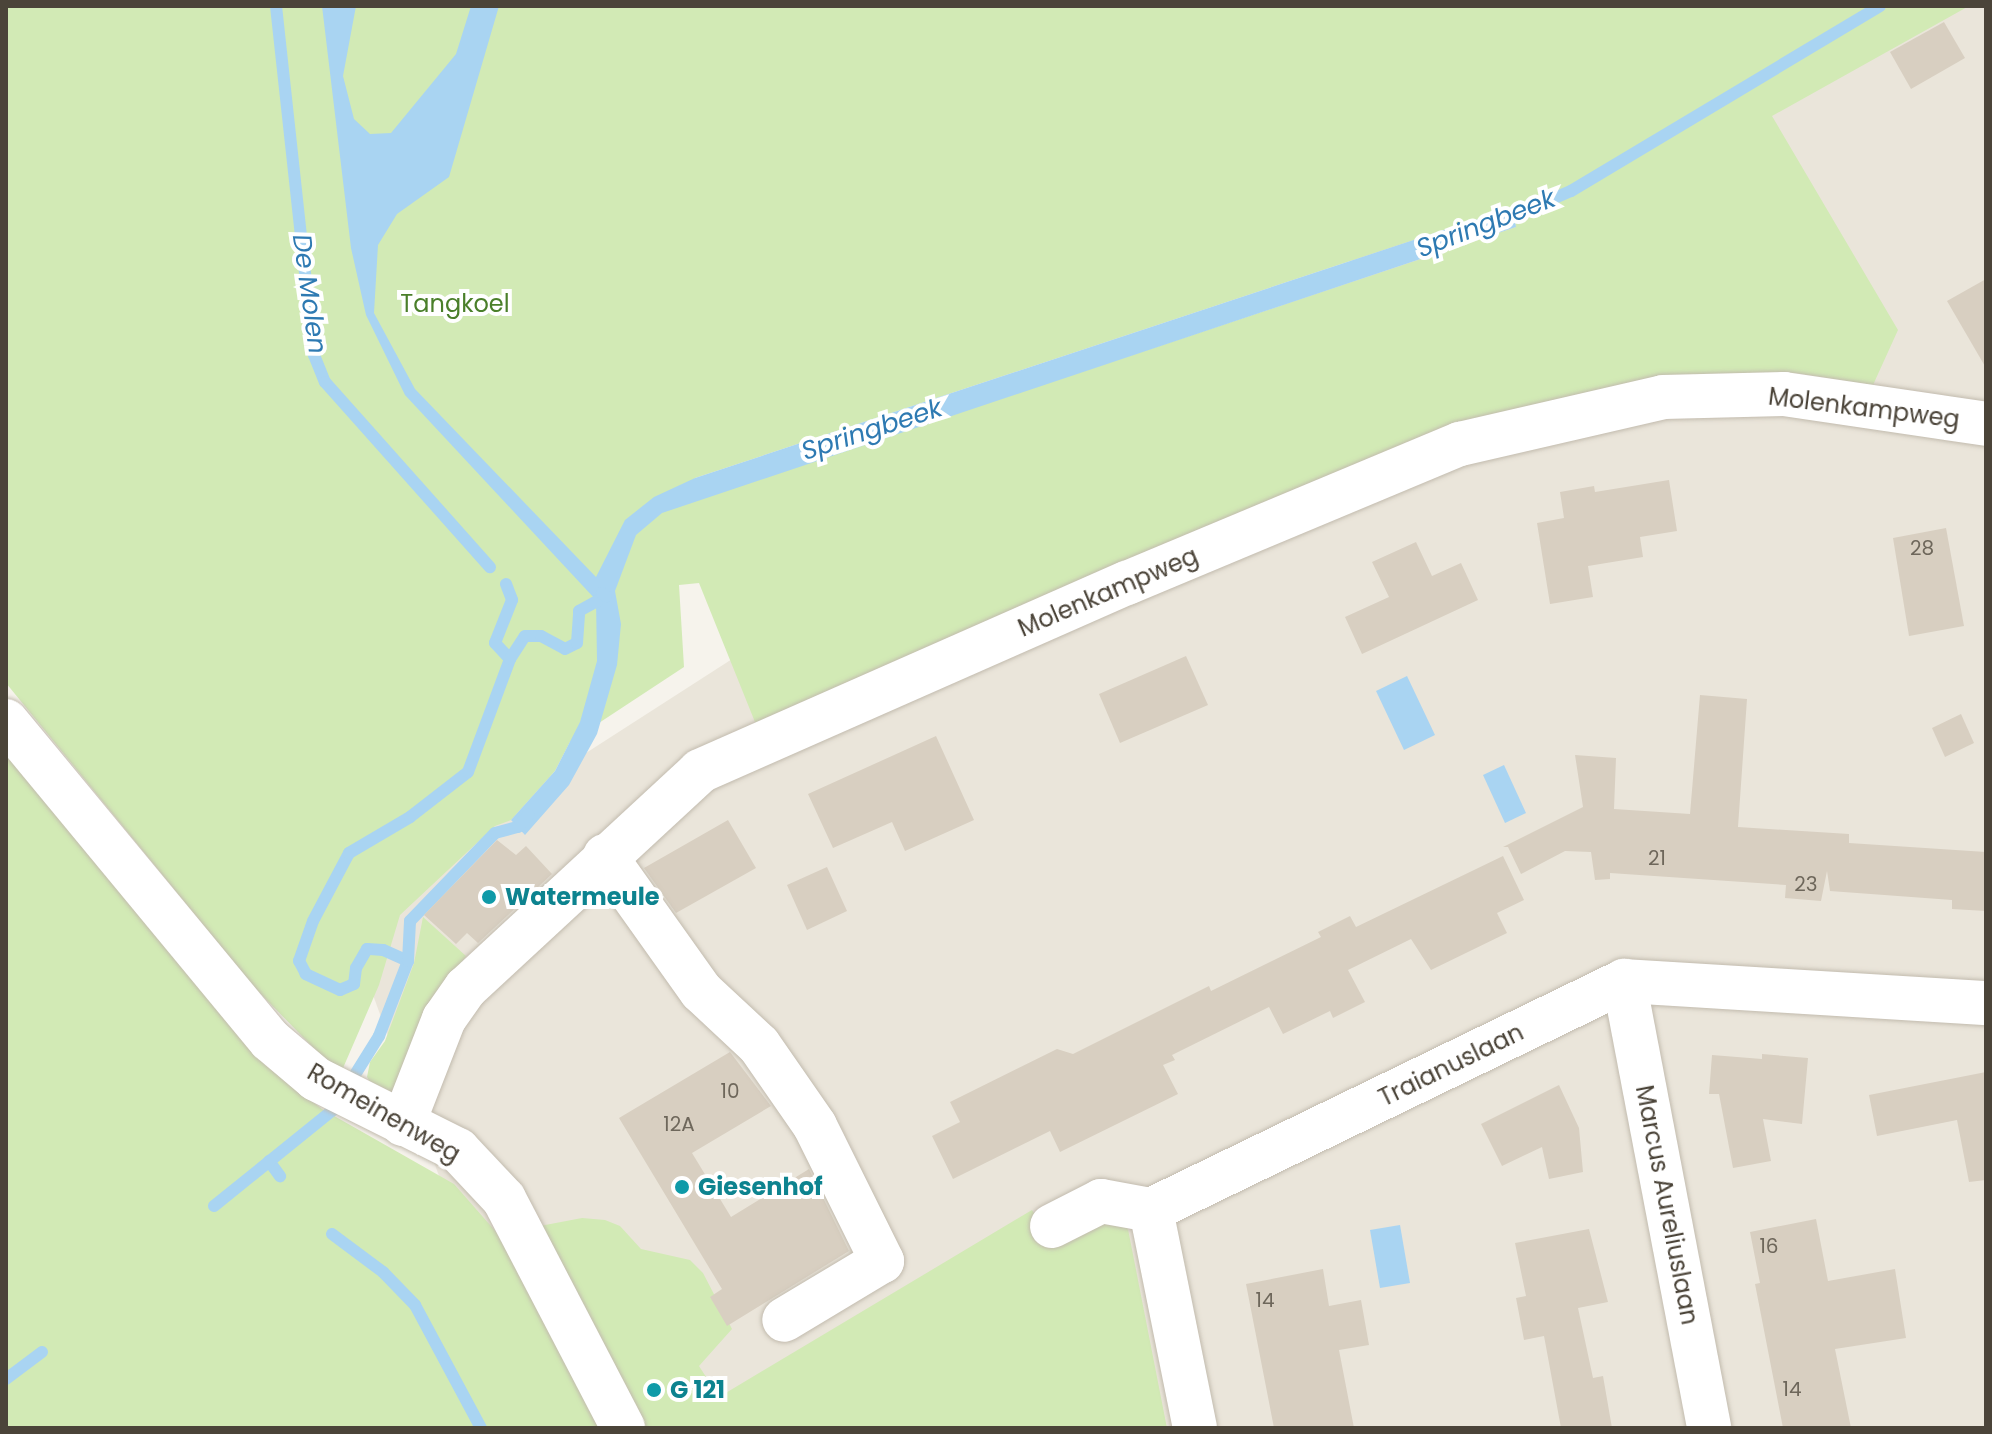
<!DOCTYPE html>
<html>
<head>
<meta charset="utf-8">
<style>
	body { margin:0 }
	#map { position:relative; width:1992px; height:1434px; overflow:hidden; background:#f6f3ec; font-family:Poppins,sans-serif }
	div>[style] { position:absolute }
	.residential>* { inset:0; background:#eae5da }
	.green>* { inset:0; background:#d2eab5 }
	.water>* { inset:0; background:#a9d4f2 }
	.stream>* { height:12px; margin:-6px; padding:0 6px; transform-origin:6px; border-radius:6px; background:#a9d4f2 }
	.building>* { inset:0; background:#d8cfc1 }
	.roads { filter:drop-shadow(0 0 2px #c2bbae) drop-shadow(0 0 2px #c2bbae) }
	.minor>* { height:44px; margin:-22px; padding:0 22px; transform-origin:22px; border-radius:22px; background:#fff }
	.dots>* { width:22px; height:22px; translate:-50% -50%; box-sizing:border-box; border:4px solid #fff; border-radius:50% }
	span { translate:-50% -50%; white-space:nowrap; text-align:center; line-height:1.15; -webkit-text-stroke:8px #fff; paint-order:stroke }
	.number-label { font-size:20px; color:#6e675b }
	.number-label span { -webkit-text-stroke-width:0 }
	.park-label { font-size:24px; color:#4a7f2a }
	.street-label { font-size:24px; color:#4b4439 }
	.culture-label { font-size:24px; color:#0d838f; font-weight:700 }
	.left { translate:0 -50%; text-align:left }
	.water-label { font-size:26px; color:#2e7ab2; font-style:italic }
	.frame { position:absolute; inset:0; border:8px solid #4b4439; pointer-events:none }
</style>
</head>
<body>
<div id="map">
	<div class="residential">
		<div style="clip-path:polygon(1747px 6px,1986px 6px,1986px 1428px,531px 1428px,342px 910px)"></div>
	</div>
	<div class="green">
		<div style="clip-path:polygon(evenodd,6px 6px,1969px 6px,1772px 116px,1898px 330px,1873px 385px,1795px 373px,1616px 393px,759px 732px,699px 583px,679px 585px,684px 667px,570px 742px,555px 771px,511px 820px,495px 826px,400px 915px,379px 985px,340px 1075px,253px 986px,6px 683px,6px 6px,1514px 216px,1516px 227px,1478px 240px,675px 507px,695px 478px,1474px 220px,1514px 216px)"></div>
		<div style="clip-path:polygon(6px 754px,265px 1065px,322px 1109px,454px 1184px,512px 1250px,602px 1428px,6px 1428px)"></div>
		<div style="clip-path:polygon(423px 917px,466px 956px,429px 1012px,403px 1084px,382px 1103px,367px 1077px,370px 1062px,385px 1041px,414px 963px)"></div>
		<div style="clip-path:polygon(1032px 1210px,1055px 1245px,1101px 1220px,1127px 1224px,1167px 1428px,638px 1428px,540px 1226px,582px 1218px,605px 1220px,620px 1226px,641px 1249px,690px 1260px,703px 1273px,732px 1329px,699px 1366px,719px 1397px)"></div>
	</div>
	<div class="water">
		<div style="clip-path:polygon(322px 6px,356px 6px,343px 76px,354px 119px,370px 134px,391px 133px,456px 54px,471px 6px,499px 6px,449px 177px,397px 214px,378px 245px,374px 313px,415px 389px,596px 577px,625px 520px,654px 497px,695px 478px,1474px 220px,1514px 216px,1516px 227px,662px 513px,636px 535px,615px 591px,621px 624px,617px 665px,597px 734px,569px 785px,525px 835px,511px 820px,555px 771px,580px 722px,597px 661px,596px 600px,405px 395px,366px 315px,351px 248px)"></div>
		<div style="clip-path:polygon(1407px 676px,1435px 735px,1404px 750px,1376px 691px)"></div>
		<div style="clip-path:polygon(1504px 765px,1526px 813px,1505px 823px,1483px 775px)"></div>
		<div style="clip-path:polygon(1400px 1225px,1410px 1283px,1380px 1288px,1370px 1230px)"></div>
	</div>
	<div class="stream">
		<div style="left:276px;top:6px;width:351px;rotate:83.8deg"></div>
		<div style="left:314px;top:355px;width:29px;rotate:68deg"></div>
		<div style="left:325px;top:382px;width:248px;rotate:48.3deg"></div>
		<div style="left:1501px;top:221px;width:76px;rotate:-23.2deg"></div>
		<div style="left:1571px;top:191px;width:360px;rotate:-30.9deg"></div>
		<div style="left:506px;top:584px;width:17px;rotate:69deg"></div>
		<div style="left:512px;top:600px;width:46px;rotate:111.6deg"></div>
		<div style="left:495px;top:643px;width:22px;rotate:47deg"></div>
		<div style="left:408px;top:961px;width:27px;rotate:-156deg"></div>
		<div style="left:383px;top:950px;width:16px;rotate:-176deg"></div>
		<div style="left:367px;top:949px;width:22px;rotate:120deg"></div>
		<div style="left:356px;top:968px;width:16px;rotate:97deg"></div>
		<div style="left:354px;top:984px;width:15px;rotate:157deg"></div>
		<div style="left:340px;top:990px;width:38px;rotate:-155deg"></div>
		<div style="left:306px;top:974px;width:15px;rotate:-118deg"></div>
		<div style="left:299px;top:961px;width:42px;rotate:-70.7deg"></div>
		<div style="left:313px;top:921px;width:77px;rotate:-62.1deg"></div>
		<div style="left:349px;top:853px;width:71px;rotate:-30.5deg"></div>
		<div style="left:410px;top:817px;width:73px;rotate:-37.8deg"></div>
		<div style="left:468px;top:772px;width:121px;rotate:-69.6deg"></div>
		<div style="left:510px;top:659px;width:27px;rotate:-57deg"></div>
		<div style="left:525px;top:636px;width:16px"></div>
		<div style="left:541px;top:636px;width:27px;rotate:28deg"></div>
		<div style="left:565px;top:649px;width:13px;rotate:-27deg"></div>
		<div style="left:577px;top:643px;width:32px;rotate:-86deg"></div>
		<div style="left:579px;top:611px;width:31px;rotate:-29deg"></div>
		<div style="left:606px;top:596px;width:5px;rotate:-143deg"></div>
		<div style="left:269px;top:1161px;width:19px;rotate:54deg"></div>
		<div style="left:214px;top:1206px;width:153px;rotate:-38.9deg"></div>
		<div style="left:333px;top:1110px;width:87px;rotate:-58.1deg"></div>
		<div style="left:379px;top:1036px;width:80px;rotate:-68.9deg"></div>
		<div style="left:408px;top:961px;width:40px;rotate:-87.1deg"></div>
		<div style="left:410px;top:921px;width:122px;rotate:-46deg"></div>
		<div style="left:495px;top:833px;width:24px;rotate:-15deg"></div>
		<div style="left:518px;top:827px;width:16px;rotate:-50deg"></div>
		<div style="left:332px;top:1234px;width:64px;rotate:36.7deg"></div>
		<div style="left:383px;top:1272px;width:46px;rotate:45.9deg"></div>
		<div style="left:415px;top:1305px;width:140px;rotate:61.8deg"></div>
		<div style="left:6px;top:1379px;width:45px;rotate:-36.9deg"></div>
	</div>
	<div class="building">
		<div style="clip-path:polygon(1944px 22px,1965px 58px,1911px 89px,1890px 52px)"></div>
		<div style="clip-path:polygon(1986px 279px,1986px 368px,1947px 301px)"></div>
		<div style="clip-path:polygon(1669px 480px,1677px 531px,1640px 537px,1643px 557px,1588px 566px,1593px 597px,1550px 604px,1537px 523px,1564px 518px,1560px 492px,1594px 486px,1595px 492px)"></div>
		<div style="clip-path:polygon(1946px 528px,1964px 626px,1909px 636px,1893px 538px)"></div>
		<div style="clip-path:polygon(1416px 542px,1432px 576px,1461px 563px,1478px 600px,1362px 654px,1345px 617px,1389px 597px,1372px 562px)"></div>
		<div style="clip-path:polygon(1186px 656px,1208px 705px,1120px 743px,1099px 694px)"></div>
		<div style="clip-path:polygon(1700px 695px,1747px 699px,1738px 827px,1849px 834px,1849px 843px,1986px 852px,1986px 911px,1952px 909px,1952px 900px,1830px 891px,1827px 871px,1821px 901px,1785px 898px,1786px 885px,1610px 873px,1610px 879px,1595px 880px,1591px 852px,1565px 851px,1521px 874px,1508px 847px,1503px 847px,1583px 807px,1575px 755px,1616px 758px,1614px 809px,1690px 814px)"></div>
		<div style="clip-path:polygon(1961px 714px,1974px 743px,1945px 757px,1932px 728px)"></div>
		<div style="clip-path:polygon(936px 736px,974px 820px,905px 851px,892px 822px,833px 848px,808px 794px)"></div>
		<div style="clip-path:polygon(728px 820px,756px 868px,676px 913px,644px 868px)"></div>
		<div style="clip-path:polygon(497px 840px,516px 855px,526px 846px,552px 874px,478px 943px,467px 933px,456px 944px,424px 915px)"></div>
		<div style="clip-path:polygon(1503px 856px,1524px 900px,1497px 913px,1507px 933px,1431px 970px,1411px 939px,1348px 970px,1365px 1002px,1333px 1018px,1330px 1011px,1283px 1034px,1269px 1007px,1172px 1055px,1175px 1060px,1163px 1065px,1178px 1094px,1060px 1152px,1050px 1131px,953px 1179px,932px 1136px,960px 1122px,950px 1102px,1057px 1049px,1073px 1054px,1209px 986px,1211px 991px,1321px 937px,1318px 932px,1350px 916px,1356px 927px)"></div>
		<div style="clip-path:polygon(827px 867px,847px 911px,807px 930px,787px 885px)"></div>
		<div style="clip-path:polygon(730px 1052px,771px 1106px,692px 1153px,731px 1217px,809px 1169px,849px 1251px,727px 1326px,710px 1297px,722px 1289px,619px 1118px)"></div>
		<div style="clip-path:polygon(1762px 1054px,1808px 1058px,1802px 1124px,1763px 1119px,1771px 1161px,1733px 1168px,1719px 1094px,1709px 1094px,1712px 1055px,1762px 1059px)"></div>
		<div style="clip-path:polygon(1986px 1072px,1986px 1180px,1969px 1182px,1957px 1120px,1877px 1136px,1869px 1095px)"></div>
		<div style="clip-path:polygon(1559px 1085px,1579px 1128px,1583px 1172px,1549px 1179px,1542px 1147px,1502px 1166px,1481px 1124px)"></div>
		<div style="clip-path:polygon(1816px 1219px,1828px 1281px,1895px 1269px,1906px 1338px,1835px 1349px,1851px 1428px,1783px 1428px,1755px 1284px,1760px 1283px,1750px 1232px)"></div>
		<div style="clip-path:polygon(1589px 1229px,1608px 1302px,1578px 1308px,1593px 1378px,1603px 1376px,1612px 1428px,1561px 1428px,1544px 1336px,1524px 1340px,1516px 1298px,1526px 1296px,1515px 1243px)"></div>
		<div style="clip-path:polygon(1323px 1269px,1329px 1306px,1361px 1300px,1369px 1345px,1339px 1350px,1354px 1428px,1274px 1428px,1246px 1284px)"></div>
	</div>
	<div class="roads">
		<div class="minor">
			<div style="left:6px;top:721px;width:414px;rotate:50.4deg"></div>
			<div style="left:270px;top:1040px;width:60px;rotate:40.3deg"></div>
			<div style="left:316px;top:1079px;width:159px;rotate:26.6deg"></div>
			<div style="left:458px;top:1150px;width:67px;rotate:46.8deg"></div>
			<div style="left:504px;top:1199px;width:258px;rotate:62.5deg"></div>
			<div style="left:605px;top:856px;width:166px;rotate:54.6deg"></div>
			<div style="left:701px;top:991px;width:79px;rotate:43deg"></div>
			<div style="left:759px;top:1045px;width:98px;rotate:55.3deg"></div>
			<div style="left:815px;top:1126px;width:151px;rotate:63.6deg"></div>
			<div style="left:882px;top:1261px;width:114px;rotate:149deg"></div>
			<div style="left:1624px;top:981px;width:455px;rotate:79.2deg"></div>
			<div style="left:403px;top:1124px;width:113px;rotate:-68.7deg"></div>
			<div style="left:444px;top:1019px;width:38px;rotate:-55deg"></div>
			<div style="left:466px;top:988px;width:319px;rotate:-42.8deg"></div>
			<div style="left:700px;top:771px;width:467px;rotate:-23.8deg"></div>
			<div style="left:1127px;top:583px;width:361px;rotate:-22.7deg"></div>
			<div style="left:1460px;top:444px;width:208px;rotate:-13deg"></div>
			<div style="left:1663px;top:397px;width:121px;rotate:-1.4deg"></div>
			<div style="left:1784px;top:394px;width:204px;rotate:8.4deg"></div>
			<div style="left:1052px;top:1226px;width:55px;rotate:-27deg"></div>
			<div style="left:1101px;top:1201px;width:51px;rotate:10.2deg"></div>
			<div style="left:1195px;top:1428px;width:222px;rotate:-101.4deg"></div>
			<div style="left:1151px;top:1210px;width:526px;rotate:-25.83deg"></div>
			<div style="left:1624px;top:981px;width:363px;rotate:3.5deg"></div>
		</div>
	</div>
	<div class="dots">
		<div style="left:489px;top:897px;background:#0f9aa8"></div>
		<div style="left:682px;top:1187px;background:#0f9aa8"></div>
		<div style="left:654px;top:1390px;background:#0f9aa8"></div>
	</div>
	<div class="number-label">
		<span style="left:1922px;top:548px">28</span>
		<span style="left:1657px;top:858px">21</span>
		<span style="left:1806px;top:884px">23</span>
		<span style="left:730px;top:1091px">10</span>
		<span style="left:679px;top:1124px">12A</span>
		<span style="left:1769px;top:1246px">16</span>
		<span style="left:1265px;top:1300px">14</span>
		<span style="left:1792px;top:1389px">14</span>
	</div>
	<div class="park-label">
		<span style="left:455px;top:304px">Tangkoel</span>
	</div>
	<div class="street-label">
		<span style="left:1864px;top:408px;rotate:7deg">Molenkampweg</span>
		<span style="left:1108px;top:592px;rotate:-23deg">Molenkampweg</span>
		<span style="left:1451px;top:1065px;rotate:-26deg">Traianuslaan</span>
		<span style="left:384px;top:1113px;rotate:30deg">Romeinenweg</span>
		<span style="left:1667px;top:1205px;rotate:79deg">Marcus Aureliuslaan</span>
	</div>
	<div class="culture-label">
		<span class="left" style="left:505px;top:897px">Watermeule</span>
		<span class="left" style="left:698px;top:1187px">Giesenhof</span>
		<span class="left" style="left:670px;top:1390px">G 121</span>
	</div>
	<div class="water-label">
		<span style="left:1486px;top:224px;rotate:-21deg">Springbeek</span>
		<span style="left:309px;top:294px;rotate:82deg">De Molen</span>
		<span style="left:872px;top:430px;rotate:-18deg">Springbeek</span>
	</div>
	<div class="frame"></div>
</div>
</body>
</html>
